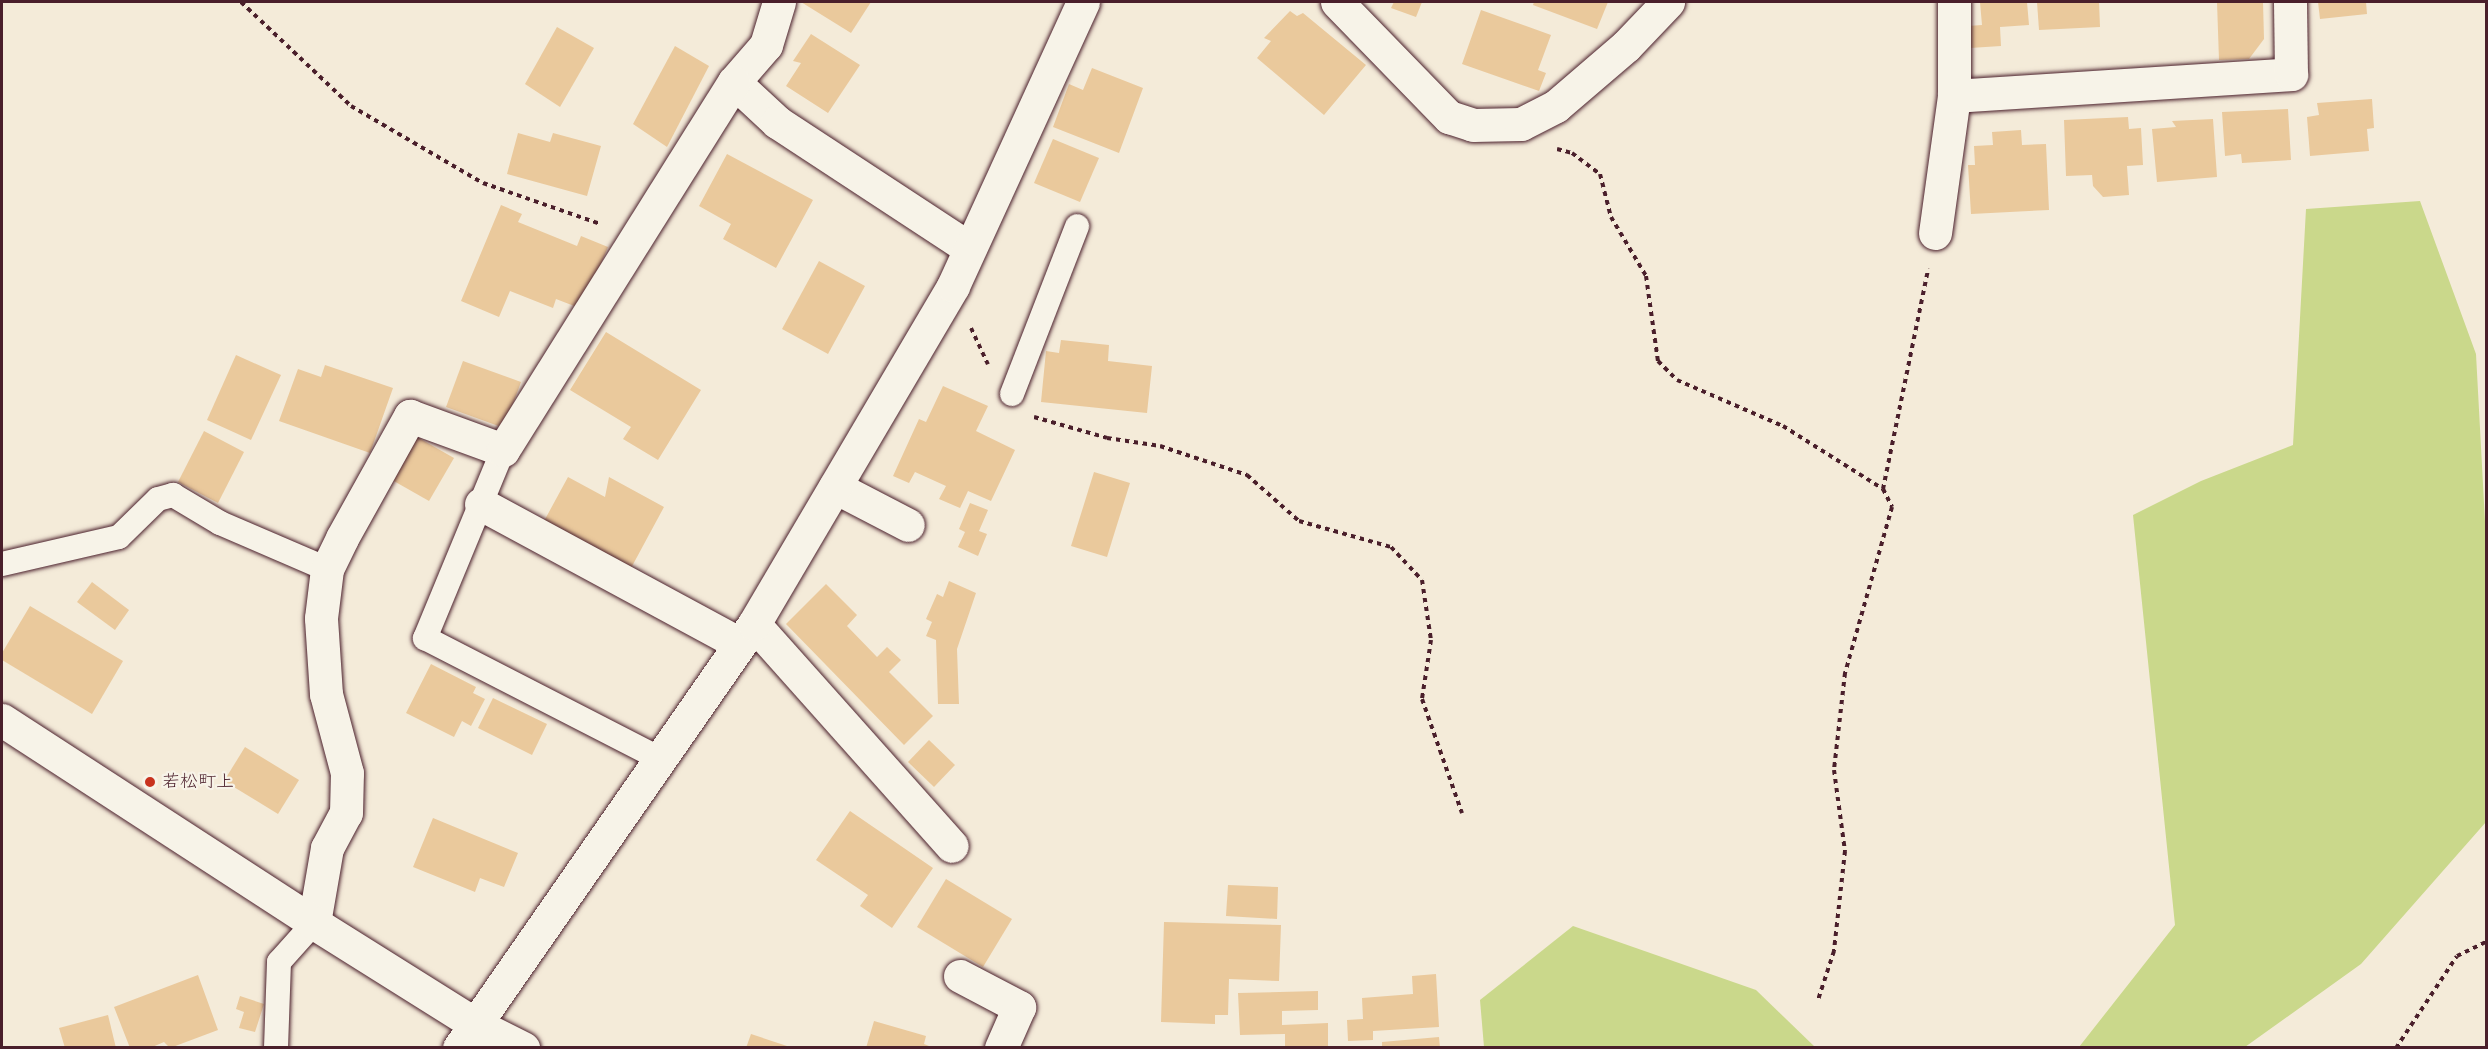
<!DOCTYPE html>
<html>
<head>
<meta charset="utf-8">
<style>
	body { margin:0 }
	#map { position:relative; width:2488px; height:1049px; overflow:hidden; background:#f4ebd9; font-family:"Balsamiq Sans","Klee One",sans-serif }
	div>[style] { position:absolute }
	.green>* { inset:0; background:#cad88b }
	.building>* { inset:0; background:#eac99c }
	.path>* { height:4px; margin-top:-2px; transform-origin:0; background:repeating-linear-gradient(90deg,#4a1f2b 0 4.5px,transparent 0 9px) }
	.roads { filter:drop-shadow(0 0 2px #4a1f2b) drop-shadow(0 0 2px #4a1f2b) }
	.lane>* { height:24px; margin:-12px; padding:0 12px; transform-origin:12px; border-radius:12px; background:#f7f3e8 }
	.street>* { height:33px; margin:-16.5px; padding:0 16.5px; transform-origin:16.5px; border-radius:16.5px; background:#f7f3e8 }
	.secondary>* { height:33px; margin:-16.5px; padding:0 16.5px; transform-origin:16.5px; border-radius:16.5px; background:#f7f3e8 }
	.dots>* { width:16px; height:16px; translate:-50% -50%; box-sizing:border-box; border:3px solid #f7f3e8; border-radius:50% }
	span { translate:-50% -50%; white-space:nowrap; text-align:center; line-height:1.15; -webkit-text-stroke:4.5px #f7f3e8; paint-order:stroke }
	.poi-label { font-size:18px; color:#4a1f2b }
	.left { translate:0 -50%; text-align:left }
	.frame { position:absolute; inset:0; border:3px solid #4a1f2b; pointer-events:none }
</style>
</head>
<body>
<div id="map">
	<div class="green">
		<div style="clip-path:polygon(2420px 201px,2476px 354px,2486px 540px,2486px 822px,2361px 964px,2245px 1047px,2079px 1047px,2175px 925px,2133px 515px,2201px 481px,2293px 445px,2306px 209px)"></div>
		<div style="clip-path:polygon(1573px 926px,1756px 990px,1815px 1047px,1484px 1047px,1480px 1000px)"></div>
	</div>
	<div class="building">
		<div style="clip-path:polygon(801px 2px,871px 2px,851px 33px)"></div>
		<div style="clip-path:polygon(1394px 2px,1422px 2px,1416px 17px,1391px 8px)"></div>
		<div style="clip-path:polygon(1534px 2px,1608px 2px,1597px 29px,1533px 5px)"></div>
		<div style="clip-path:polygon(1980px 2px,2027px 2px,2029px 25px,2000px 27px,2001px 46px,1970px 48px,1968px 26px,1982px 25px)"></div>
		<div style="clip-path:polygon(2037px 2px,2099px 2px,2100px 27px,2039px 30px)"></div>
		<div style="clip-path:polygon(2217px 2px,2263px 2px,2264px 39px,2249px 59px,2219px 60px)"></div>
		<div style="clip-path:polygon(2318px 2px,2366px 2px,2367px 14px,2320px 19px)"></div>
		<div style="clip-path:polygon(1481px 10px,1551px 35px,1538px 70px,1546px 73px,1539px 91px,1462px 64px)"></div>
		<div style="clip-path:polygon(1290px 11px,1297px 16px,1303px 13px,1366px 65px,1324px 115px,1257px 58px,1271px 41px,1264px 38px)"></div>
		<div style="clip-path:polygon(557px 27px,594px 48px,560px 107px,525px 84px)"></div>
		<div style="clip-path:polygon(811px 34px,860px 65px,828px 113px,786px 86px,801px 63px,793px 61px)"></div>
		<div style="clip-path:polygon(675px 46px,709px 66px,667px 147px,633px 124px)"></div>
		<div style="clip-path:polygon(1092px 68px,1143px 88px,1119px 153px,1053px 127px,1069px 84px,1083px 90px)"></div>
		<div style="clip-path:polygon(2372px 99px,2374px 128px,2367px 129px,2369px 151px,2310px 156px,2307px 117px,2319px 115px,2317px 103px)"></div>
		<div style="clip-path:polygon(2288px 109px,2291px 160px,2242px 163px,2241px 154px,2225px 156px,2222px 112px)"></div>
		<div style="clip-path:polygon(2128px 117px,2129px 129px,2141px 128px,2143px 165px,2127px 166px,2129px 195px,2103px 197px,2093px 186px,2092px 175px,2066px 176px,2064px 120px)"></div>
		<div style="clip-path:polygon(2213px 119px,2217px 177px,2157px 182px,2152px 129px,2176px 127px,2172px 121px)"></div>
		<div style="clip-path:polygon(2021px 130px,2022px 145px,2046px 144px,2049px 210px,1971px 214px,1968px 165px,1975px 165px,1974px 146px,1993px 145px,1992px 132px)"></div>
		<div style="clip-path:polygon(518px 133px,550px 142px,553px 133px,601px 146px,587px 196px,507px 174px)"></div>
		<div style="clip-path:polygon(1053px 139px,1099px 158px,1080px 202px,1034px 183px)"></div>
		<div style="clip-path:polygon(727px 154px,813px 200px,776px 268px,723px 239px,731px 224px,699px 206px)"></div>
		<div style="clip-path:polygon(501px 205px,522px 214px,518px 222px,577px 246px,581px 236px,608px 247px,582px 309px,556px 299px,553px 308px,510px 291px,499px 317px,461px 301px)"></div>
		<div style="clip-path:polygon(819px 261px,865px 286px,828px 354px,782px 329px)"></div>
		<div style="clip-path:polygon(606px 332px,701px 390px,658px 460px,623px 439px,631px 427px,570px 390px)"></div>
		<div style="clip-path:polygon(1061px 340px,1109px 345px,1108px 361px,1152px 366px,1147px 413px,1041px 402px,1046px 351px,1059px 353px)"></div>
		<div style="clip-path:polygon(236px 355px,281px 375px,251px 440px,207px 420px)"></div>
		<div style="clip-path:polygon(463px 361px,521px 382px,504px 428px,446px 407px)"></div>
		<div style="clip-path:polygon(325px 365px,393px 388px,370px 453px,279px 421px,298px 369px,321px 377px)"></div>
		<div style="clip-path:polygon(943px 386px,988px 406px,976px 431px,1015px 450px,991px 501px,968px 491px,960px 508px,939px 499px,946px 486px,915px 472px,909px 483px,893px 476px,919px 419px,926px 422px)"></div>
		<div style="clip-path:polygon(204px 431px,244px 452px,218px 503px,178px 482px)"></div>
		<div style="clip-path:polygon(417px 437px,454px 458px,429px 501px,392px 480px)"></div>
		<div style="clip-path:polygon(1094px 472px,1130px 483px,1107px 557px,1071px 546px)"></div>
		<div style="clip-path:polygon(568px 477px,605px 497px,609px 477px,664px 507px,630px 570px,543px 523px)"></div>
		<div style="clip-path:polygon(970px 503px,988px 510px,979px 531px,987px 534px,978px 556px,958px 547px,965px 532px,959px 529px)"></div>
		<div style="clip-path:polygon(949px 581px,976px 593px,957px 649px,959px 704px,938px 704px,936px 640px,926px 636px,932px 622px,926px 619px,937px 594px,943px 597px)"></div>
		<div style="clip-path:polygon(92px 582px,129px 610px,115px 630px,77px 602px)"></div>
		<div style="clip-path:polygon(826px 584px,857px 615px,847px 626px,877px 657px,887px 647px,901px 660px,889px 672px,933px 716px,904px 745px,786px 624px)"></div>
		<div style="clip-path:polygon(30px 606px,123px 661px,92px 714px,2px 660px,2px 653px)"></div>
		<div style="clip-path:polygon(431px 664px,476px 687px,473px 693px,485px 699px,471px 726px,462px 721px,454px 737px,406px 713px)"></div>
		<div style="clip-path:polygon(493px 698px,547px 724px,532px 755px,478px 728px)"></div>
		<div style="clip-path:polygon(929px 740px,955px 765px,934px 787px,908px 762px)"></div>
		<div style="clip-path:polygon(245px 747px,299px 780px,278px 814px,224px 781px)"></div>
		<div style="clip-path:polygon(850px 811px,933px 868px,892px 928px,860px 906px,868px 895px,816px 860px)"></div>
		<div style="clip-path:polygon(433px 818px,518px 853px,504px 887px,480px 878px,475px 892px,413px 867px)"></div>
		<div style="clip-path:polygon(946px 879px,1012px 919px,983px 967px,917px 927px)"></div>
		<div style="clip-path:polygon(1228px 885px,1278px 887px,1277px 919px,1226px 916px)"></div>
		<div style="clip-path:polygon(1164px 922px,1281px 925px,1279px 981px,1229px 979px,1228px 1015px,1215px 1015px,1215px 1024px,1161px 1022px)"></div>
		<div style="clip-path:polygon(1436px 974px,1439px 1027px,1373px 1031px,1373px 1040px,1348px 1041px,1347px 1020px,1363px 1019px,1362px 998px,1413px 994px,1412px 976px)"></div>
		<div style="clip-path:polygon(198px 975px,218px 1030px,170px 1048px,164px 1042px,150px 1048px,130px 1048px,114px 1007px)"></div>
		<div style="clip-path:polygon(1318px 991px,1318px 1010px,1282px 1011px,1282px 1025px,1328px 1023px,1328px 1048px,1285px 1048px,1285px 1034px,1240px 1035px,1238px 993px)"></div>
		<div style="clip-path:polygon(240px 996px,264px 1004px,255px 1032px,239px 1028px,244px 1012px,236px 1009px)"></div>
		<div style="clip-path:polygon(108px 1015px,116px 1048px,65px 1048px,59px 1028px)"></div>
		<div style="clip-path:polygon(874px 1021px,926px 1036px,924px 1044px,934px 1048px,866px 1048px)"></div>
		<div style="clip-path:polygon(751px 1034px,790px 1047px,790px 1048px,746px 1048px)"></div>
		<div style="clip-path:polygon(1439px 1037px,1440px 1048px,1382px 1048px,1382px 1042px)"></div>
	</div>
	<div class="path">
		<div style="left:241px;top:2px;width:151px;rotate:43.4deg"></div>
		<div style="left:351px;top:106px;width:153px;rotate:30.3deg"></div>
		<div style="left:483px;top:183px;width:124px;rotate:19.3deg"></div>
		<div style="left:1557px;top:149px;width:16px;rotate:15deg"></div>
		<div style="left:1572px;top:153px;width:35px;rotate:37deg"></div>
		<div style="left:1600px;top:174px;width:44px;rotate:75.7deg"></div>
		<div style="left:1611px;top:217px;width:69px;rotate:59.3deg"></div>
		<div style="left:1646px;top:276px;width:86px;rotate:82deg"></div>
		<div style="left:1658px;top:361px;width:27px;rotate:45deg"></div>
		<div style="left:1677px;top:380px;width:116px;rotate:23.5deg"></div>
		<div style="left:1783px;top:426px;width:118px;rotate:32.2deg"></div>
		<div style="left:1883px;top:489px;width:20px;rotate:63deg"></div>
		<div style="left:1892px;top:507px;width:173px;rotate:105.8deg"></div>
		<div style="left:1845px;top:673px;width:98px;rotate:96.5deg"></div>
		<div style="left:1834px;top:770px;width:82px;rotate:82.3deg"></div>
		<div style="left:1845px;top:851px;width:101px;rotate:96.3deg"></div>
		<div style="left:1834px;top:951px;width:52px;rotate:108.1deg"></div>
		<div style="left:971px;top:328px;width:40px;rotate:65deg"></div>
		<div style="left:1034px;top:417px;width:76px;rotate:16deg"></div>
		<div style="left:1107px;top:438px;width:54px;rotate:8.6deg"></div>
		<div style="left:1160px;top:446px;width:92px;rotate:18.4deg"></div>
		<div style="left:1247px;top:475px;width:69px;rotate:41.5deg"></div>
		<div style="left:1299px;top:521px;width:96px;rotate:15.8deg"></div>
		<div style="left:1391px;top:547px;width:45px;rotate:46.8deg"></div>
		<div style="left:1422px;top:580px;width:61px;rotate:81.5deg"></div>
		<div style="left:1431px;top:640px;width:60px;rotate:98.7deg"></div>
		<div style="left:1422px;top:699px;width:121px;rotate:70.7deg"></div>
		<div style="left:1883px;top:489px;width:225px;rotate:-78.4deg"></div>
		<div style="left:2396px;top:1048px;width:110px;rotate:-56.5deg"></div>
		<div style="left:2457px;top:956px;width:32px;rotate:-26deg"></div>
	</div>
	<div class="roads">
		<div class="lane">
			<div style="left:1012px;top:394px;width:180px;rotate:-68.8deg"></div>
			<div style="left:503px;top:450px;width:204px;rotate:112.5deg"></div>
			<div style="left:425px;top:638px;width:264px;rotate:27.2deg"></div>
			<div style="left:2px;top:564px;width:120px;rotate:-13deg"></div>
			<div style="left:119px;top:537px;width:54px;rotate:-44.3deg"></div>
			<div style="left:158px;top:499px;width:16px;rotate:-15deg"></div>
			<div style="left:173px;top:495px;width:55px;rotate:30.8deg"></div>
			<div style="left:220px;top:523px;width:116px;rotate:23.3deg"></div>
			<div style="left:276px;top:1048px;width:86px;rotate:-88deg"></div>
			<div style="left:279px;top:962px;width:52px;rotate:-48.1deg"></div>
		</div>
		<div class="street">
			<div style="left:779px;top:2px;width:45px;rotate:106.8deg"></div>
			<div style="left:766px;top:45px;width:49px;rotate:130.9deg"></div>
			<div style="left:734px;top:82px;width:59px;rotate:42.9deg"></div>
			<div style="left:777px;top:122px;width:230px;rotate:33.3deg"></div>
			<div style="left:1337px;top:2px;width:161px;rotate:45.8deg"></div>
			<div style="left:1449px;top:117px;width:25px;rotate:18deg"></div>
			<div style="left:1473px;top:125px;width:48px;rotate:-1.2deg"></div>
			<div style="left:1521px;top:124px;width:39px;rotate:-27deg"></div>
			<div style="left:1556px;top:106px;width:92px;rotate:-40.6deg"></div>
			<div style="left:1626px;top:46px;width:61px;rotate:-46.3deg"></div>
			<div style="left:1954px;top:96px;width:338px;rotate:-3.7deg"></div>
			<div style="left:2291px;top:74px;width:72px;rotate:-90.8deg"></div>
			<div style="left:1935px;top:233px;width:138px;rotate:-82.1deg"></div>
			<div style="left:1954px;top:96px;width:94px;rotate:-90deg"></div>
			<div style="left:835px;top:487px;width:82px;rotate:27.5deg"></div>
			<div style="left:481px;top:504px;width:294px;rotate:28.4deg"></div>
			<div style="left:754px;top:624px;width:297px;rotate:48.3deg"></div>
			<div style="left:314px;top:923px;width:76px;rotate:-80.2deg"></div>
			<div style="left:327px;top:848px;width:40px;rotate:-62deg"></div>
			<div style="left:346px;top:813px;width:40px;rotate:-88.6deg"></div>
			<div style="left:347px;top:773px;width:82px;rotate:-104.9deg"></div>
			<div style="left:326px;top:694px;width:76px;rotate:-93.8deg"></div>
			<div style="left:321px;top:618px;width:49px;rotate:-83deg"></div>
			<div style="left:327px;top:569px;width:34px;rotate:-64deg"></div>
			<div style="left:342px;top:538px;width:140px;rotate:-60.9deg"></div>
			<div style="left:410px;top:416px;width:99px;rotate:20.1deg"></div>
			<div style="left:503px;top:450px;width:434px;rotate:-57.9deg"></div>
			<div style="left:960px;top:976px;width:67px;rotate:27.7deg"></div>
			<div style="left:1019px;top:1007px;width:45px;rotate:113.7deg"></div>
		</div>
		<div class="secondary">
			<div style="left:2px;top:720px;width:372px;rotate:33deg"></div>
			<div style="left:314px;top:923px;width:190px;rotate:32.1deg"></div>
			<div style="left:475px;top:1024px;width:54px;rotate:26.6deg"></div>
			<div style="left:459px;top:1048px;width:517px;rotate:-55.17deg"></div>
			<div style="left:754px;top:624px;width:392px;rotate:-59.5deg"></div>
			<div style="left:953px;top:286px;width:312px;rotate:-65.4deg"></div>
		</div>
	</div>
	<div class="dots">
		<div style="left:150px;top:782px;background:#c8321e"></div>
	</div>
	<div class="poi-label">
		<span class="left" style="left:162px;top:782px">若松町上</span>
	</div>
	<div class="frame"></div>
</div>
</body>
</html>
